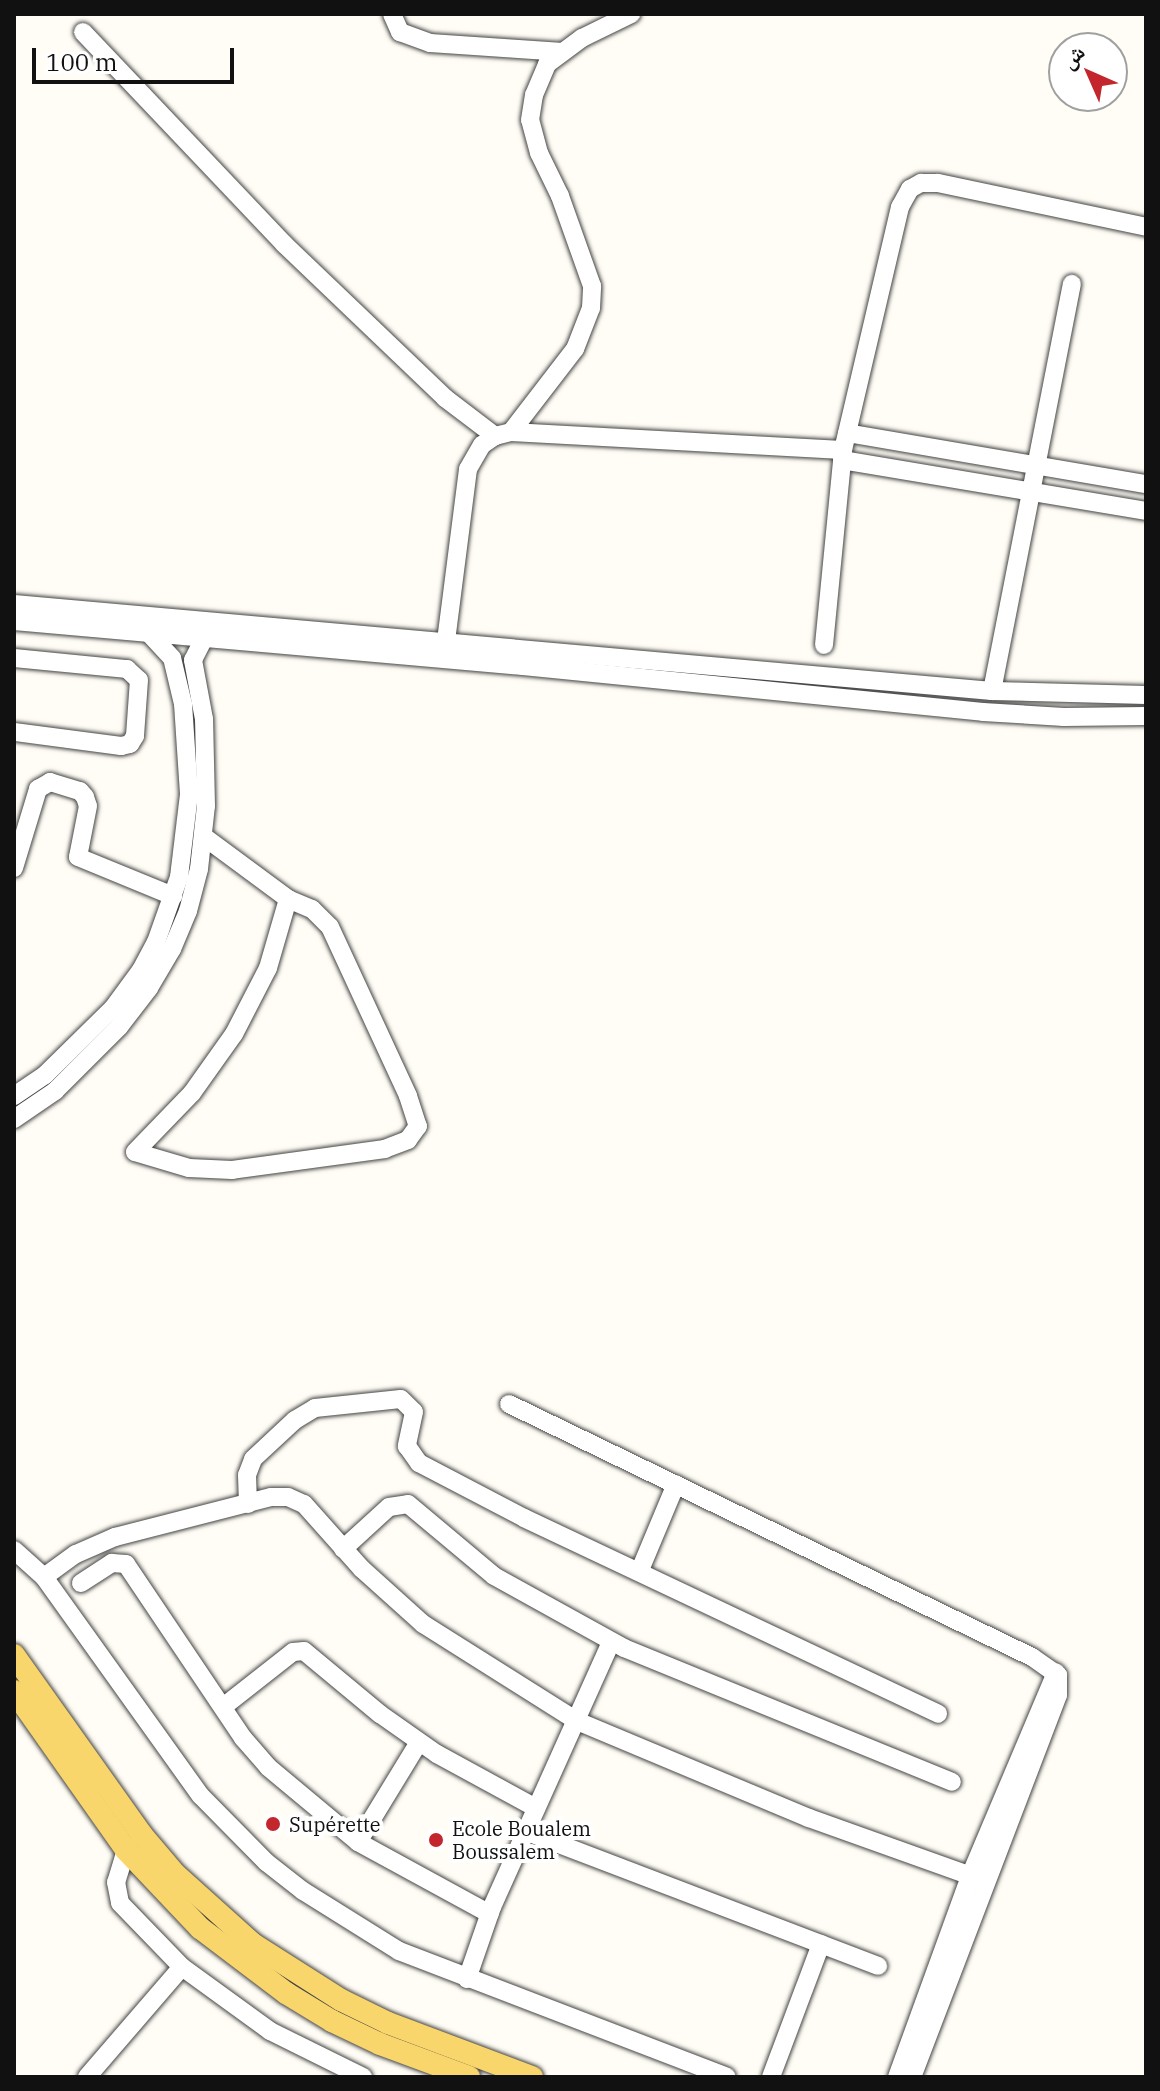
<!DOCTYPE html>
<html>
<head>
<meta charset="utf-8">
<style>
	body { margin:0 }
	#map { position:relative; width:1160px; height:2091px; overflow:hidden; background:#fffdf5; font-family:"IBM Plex Serif","Noto Naskh Arabic",serif }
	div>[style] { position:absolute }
	.roads { filter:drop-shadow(0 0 2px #444) drop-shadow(0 0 2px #444) }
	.minor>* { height:18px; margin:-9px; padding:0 9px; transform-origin:9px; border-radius:9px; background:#fff }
	.major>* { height:22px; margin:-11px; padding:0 11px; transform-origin:11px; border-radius:11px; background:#f9d66b }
	.dots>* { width:22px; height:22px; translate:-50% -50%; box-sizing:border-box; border:4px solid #fff; border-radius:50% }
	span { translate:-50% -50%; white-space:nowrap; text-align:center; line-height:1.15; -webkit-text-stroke:8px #fff; paint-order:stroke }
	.poi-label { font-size:20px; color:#111 }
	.left { translate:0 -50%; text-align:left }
	.frame { position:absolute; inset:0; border:16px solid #111; pointer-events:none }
	.north { position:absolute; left:1048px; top:32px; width:80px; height:80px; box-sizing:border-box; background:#fff; border:2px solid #a0a0a0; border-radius:50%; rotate:315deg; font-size:22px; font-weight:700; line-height:32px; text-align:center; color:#111 }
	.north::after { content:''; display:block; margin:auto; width:28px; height:36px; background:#c4262e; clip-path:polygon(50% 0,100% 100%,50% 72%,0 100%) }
	.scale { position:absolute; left:32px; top:48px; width:202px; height:36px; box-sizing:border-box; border:4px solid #111; border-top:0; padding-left:10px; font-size:24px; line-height:28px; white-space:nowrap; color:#111; -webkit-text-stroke:6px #fff; paint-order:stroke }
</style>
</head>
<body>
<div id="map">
	<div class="roads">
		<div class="minor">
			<div style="left:392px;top:14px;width:20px;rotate:66deg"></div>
			<div style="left:400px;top:32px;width:32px;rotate:20deg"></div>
			<div style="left:430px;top:43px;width:133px;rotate:3.9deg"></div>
			<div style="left:83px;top:32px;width:292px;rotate:46.5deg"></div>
			<div style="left:284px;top:244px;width:223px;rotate:43.7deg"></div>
			<div style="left:445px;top:398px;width:63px;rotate:37.2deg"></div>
			<div style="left:511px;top:432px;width:105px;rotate:-52.4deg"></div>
			<div style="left:575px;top:349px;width:44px;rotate:-68.7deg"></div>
			<div style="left:591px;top:308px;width:22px;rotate:-87deg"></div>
			<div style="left:592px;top:286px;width:96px;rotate:-109.6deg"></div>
			<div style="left:560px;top:196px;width:48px;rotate:-116deg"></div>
			<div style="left:539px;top:153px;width:34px;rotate:-105deg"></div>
			<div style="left:530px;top:120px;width:25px;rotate:-81deg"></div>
			<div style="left:534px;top:95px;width:34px;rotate:-67deg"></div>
			<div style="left:547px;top:64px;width:44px;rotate:-36.6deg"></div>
			<div style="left:582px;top:38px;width:55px;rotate:-26.1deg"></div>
			<div style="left:847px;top:433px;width:303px;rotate:9.7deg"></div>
			<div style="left:842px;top:460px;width:308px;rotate:9.5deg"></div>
			<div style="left:14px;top:604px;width:982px;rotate:5.08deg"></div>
			<div style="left:992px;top:691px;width:154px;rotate:1.5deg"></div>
			<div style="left:14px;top:621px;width:511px;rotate:5.05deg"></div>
			<div style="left:523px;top:666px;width:462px;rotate:5.7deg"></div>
			<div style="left:983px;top:712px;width:81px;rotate:3.5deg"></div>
			<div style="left:1064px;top:717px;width:82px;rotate:-0.7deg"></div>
			<div style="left:446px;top:641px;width:173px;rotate:-82.7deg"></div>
			<div style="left:468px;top:469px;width:28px;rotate:-60deg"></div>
			<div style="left:482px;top:445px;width:16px;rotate:-35deg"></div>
			<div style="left:495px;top:436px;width:16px;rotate:-14deg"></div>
			<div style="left:511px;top:432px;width:332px;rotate:3.1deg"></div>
			<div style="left:824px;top:645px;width:196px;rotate:-84.4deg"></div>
			<div style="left:843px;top:450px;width:250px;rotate:-76.8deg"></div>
			<div style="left:900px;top:207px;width:21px;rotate:-61deg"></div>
			<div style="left:910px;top:189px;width:13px;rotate:-29deg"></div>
			<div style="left:921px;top:183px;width:17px"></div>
			<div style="left:938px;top:183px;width:213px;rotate:11.9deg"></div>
			<div style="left:14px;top:658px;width:114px;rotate:5.6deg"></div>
			<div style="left:127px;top:669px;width:16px;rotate:43deg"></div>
			<div style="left:139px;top:680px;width:56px;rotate:94.1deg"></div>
			<div style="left:135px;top:736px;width:9px;rotate:122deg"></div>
			<div style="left:130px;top:744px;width:9px;rotate:167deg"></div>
			<div style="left:121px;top:746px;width:108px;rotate:-172.5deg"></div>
			<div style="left:992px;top:691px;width:415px;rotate:-78.9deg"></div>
			<div style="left:203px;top:836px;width:106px;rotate:36.5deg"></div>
			<div style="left:288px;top:899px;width:26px;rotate:23deg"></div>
			<div style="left:312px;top:909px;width:25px;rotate:45deg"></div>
			<div style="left:330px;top:927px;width:186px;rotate:65.2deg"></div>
			<div style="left:408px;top:1096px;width:32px;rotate:72deg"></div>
			<div style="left:418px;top:1126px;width:17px;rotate:126deg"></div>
			<div style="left:408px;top:1140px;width:25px;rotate:159deg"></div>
			<div style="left:385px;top:1149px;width:154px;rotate:172.2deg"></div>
			<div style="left:232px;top:1170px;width:43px;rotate:-177.3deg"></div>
			<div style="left:189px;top:1168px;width:56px;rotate:-163.5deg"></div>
			<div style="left:135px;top:1152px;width:82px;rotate:-46deg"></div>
			<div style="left:192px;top:1093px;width:72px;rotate:-54.6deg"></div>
			<div style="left:234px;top:1034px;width:74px;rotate:-62.7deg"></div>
			<div style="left:268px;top:968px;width:72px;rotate:-73.8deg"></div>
			<div style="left:14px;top:868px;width:83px;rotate:-73.1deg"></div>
			<div style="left:38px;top:789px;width:14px;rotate:-30deg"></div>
			<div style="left:50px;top:782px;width:31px;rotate:17deg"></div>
			<div style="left:80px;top:791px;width:8px;rotate:50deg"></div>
			<div style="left:85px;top:797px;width:9px;rotate:72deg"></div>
			<div style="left:88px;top:806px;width:52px;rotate:101.1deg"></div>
			<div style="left:78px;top:857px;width:103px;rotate:22.3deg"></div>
			<div style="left:14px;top:1096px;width:37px;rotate:-34deg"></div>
			<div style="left:45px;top:1075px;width:95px;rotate:-44.6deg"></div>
			<div style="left:113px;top:1008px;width:47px;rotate:-53.6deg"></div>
			<div style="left:141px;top:970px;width:32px;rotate:-62deg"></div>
			<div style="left:156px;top:942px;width:69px;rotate:-70.5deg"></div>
			<div style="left:179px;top:877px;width:84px;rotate:-83.1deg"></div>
			<div style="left:189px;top:794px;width:90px;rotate:-93.8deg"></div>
			<div style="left:183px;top:704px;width:47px;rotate:-103.4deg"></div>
			<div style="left:172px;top:658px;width:34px;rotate:-133deg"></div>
			<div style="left:14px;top:1119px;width:50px;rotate:-34.3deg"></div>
			<div style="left:55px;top:1091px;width:91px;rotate:-45deg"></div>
			<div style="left:119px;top:1027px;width:49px;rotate:-52.4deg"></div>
			<div style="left:149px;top:988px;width:45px;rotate:-59.5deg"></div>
			<div style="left:172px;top:949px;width:41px;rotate:-67.2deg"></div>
			<div style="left:188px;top:911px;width:43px;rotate:-75.3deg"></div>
			<div style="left:199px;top:869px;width:63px;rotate:-83.7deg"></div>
			<div style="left:206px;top:806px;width:87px;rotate:-91.3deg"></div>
			<div style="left:204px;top:719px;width:60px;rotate:-100.6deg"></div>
			<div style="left:193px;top:660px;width:25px;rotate:-63deg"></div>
			<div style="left:509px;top:1404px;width:581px;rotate:25.82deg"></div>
			<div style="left:1032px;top:1657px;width:32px;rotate:35deg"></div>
			<div style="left:1058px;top:1675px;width:20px;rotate:90deg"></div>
			<div style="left:1058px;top:1695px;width:409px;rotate:110.9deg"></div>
			<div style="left:248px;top:1504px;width:29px;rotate:-92deg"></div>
			<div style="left:247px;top:1475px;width:17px;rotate:-69deg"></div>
			<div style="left:253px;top:1459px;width:57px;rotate:-42.9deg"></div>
			<div style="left:295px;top:1420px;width:23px;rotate:-31deg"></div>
			<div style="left:315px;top:1408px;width:86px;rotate:-6deg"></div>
			<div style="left:401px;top:1399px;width:18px;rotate:45deg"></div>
			<div style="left:414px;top:1412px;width:35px;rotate:102deg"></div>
			<div style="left:407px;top:1446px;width:21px;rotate:55deg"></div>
			<div style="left:419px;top:1463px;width:119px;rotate:27.6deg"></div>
			<div style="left:524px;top:1518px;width:458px;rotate:25.3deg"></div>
			<div style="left:343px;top:1549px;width:62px;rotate:-42.4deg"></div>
			<div style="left:389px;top:1507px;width:19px;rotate:-9deg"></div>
			<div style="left:408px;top:1504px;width:112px;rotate:39.9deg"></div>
			<div style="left:494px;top:1576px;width:149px;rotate:29deg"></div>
			<div style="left:624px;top:1648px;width:354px;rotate:22.2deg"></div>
			<div style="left:14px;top:1550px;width:40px;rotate:42deg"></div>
			<div style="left:44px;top:1577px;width:269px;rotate:54.4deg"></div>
			<div style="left:201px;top:1796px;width:93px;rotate:45.4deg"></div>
			<div style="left:266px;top:1862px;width:47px;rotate:38.1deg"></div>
			<div style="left:303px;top:1891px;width:113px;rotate:32deg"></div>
			<div style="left:399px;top:1951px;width:351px;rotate:21deg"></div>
			<div style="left:640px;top:1570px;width:93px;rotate:-67.3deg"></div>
			<div style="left:44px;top:1577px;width:39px;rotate:-36deg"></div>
			<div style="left:76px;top:1554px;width:43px;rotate:-23.6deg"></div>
			<div style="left:115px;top:1537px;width:161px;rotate:-14.4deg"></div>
			<div style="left:271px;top:1497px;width:17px"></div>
			<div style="left:288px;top:1497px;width:17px;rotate:24deg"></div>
			<div style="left:304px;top:1504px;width:87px;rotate:48.3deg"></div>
			<div style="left:362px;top:1569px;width:82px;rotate:42deg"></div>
			<div style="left:423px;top:1624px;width:182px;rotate:32.2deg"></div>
			<div style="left:577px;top:1721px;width:251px;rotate:22.7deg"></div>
			<div style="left:809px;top:1818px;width:187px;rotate:19.7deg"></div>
			<div style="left:81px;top:1583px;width:37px;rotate:-33deg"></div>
			<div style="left:112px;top:1563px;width:14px;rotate:4deg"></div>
			<div style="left:126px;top:1564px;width:210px;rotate:56.1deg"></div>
			<div style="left:243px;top:1738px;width:38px;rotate:49deg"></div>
			<div style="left:268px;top:1767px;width:117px;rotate:39.8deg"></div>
			<div style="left:358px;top:1842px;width:150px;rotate:28.6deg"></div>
			<div style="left:223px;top:1707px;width:89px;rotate:-38.2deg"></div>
			<div style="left:293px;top:1652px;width:11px;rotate:-5deg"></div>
			<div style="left:304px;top:1651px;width:99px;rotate:39.7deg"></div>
			<div style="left:380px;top:1714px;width:70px;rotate:35.1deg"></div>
			<div style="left:437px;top:1754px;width:113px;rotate:28.6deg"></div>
			<div style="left:525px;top:1831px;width:378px;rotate:20.9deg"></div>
			<div style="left:358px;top:1842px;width:117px;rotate:-58.6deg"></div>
			<div style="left:126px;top:1850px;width:34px;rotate:107deg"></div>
			<div style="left:116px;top:1882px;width:21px;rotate:79deg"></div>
			<div style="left:120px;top:1903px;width:89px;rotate:45.9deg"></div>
			<div style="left:182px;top:1967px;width:109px;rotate:36deg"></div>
			<div style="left:270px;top:2031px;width:104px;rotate:26.3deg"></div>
			<div style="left:467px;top:1979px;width:76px;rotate:-70.9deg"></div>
			<div style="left:492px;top:1907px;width:290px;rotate:-65.8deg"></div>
			<div style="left:87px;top:2077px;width:145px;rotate:-49.2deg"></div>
			<div style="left:771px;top:2077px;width:142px;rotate:-69.4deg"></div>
			<div style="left:897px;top:2077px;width:214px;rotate:-70deg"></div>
			<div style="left:970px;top:1876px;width:221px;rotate:-67.1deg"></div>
		</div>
		<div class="major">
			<div style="left:14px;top:1655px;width:219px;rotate:54.6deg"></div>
			<div style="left:141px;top:1834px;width:52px;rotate:49.6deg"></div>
			<div style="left:175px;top:1874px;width:105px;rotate:41.9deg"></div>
			<div style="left:253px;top:1944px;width:104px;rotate:32.5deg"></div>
			<div style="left:341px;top:2000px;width:52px;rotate:26.1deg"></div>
			<div style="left:388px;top:2023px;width:154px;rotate:20.6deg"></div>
			<div style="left:14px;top:1691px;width:194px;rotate:54.8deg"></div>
			<div style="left:126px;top:1850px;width:108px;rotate:46.5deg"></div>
			<div style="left:200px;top:1928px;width:108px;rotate:37.1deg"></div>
			<div style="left:286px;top:1993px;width:54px;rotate:31.3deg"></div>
			<div style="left:332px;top:2021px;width:53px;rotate:25.6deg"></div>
			<div style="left:380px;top:2044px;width:95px;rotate:20.3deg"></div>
		</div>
	</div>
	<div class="dots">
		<div style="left:273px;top:1824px;background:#c4262e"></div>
		<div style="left:436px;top:1840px;background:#c4262e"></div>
	</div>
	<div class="poi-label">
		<span class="left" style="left:289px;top:1824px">Supérette</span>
		<span class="left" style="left:452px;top:1840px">Ecole Boualem<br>Boussalem</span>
	</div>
	<div class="frame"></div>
	<div class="north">ش</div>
	<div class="scale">100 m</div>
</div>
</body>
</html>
